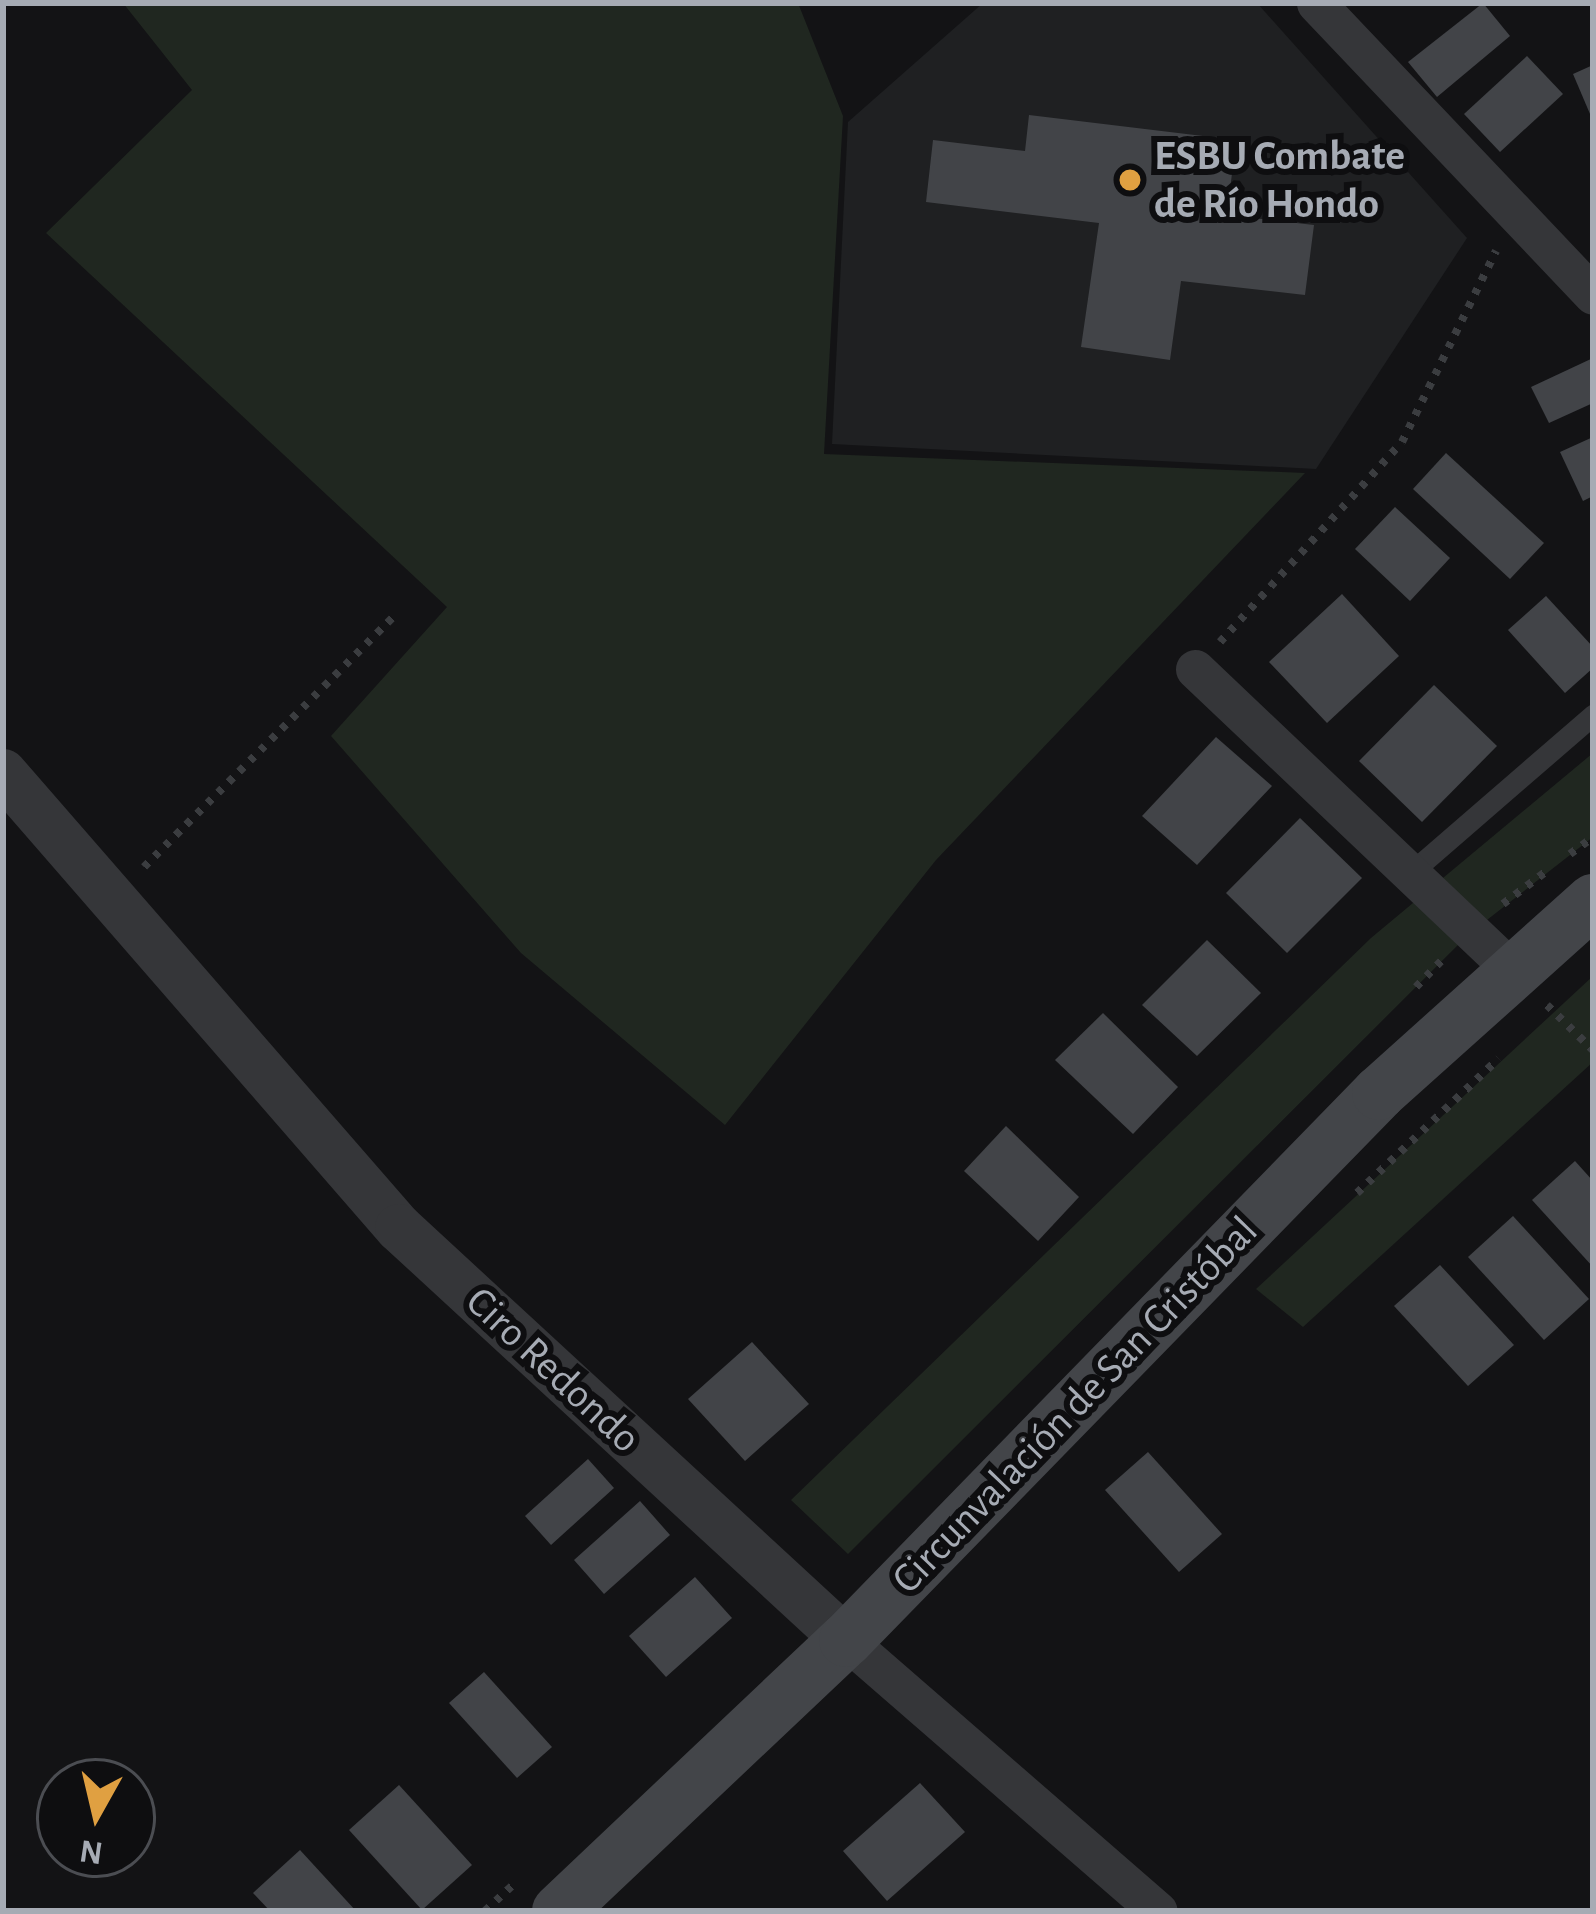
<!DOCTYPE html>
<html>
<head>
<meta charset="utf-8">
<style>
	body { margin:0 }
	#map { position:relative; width:1596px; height:1914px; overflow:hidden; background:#131315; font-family:"Alegreya Sans",sans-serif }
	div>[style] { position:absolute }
	.built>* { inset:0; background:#1f2022 }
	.green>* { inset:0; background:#202720 }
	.building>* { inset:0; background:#424448 }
	.path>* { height:8px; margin-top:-4px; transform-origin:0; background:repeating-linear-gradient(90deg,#3b3d40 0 6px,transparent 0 15px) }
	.service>* { height:21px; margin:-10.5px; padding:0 10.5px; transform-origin:10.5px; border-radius:10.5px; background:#353639 }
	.minor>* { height:39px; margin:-19.5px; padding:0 19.5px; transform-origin:19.5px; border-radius:19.5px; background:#353639 }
	.tertiary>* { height:48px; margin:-24px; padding:0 24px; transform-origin:24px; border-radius:24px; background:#353639 }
	.secondary>* { height:54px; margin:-27px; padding:0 27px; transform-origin:27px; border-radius:27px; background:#434549 }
	.dots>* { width:33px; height:33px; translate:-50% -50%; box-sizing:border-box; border:6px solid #0e0e10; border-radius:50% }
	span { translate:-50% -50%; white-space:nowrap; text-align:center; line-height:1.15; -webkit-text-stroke:12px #0e0e10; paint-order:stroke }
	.poi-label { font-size:42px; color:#a6abb4; font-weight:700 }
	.left { translate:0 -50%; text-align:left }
	.street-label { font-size:42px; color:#a6abb4 }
	.frame { position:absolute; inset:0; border:6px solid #a6abb4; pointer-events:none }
	.north { position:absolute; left:36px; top:1758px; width:120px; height:120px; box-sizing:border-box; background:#0e0e10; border:3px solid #4b4d52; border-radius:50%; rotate:188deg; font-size:33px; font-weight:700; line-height:48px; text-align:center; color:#a6abb4 }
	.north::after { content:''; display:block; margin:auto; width:42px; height:54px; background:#e0a041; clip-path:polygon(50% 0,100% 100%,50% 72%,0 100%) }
</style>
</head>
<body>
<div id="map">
	<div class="built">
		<div style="clip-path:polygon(983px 3px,1257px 3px,1467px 238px,1316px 469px,832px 444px,848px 122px)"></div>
	</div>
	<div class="green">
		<div style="clip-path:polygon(123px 3px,798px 3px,843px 116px,824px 454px,1305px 473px,936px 860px,725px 1125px,521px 953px,331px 736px,447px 607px,46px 233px,192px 90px)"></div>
		<div style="clip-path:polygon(1593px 753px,1593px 837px,1469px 934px,848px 1554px,791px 1500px,1371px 938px)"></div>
		<div style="clip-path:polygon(1593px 976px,1593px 1062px,1303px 1327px,1256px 1289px)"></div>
	</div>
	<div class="building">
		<div style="clip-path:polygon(1483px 3px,1510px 36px,1437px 97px,1408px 62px)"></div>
		<div style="clip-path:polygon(1527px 56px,1563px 94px,1500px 152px,1464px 114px)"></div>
		<div style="clip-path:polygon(1593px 65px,1593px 121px,1573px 74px)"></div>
		<div style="clip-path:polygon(1029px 115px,1236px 140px,1227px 215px,1314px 225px,1305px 295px,1181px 281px,1170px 360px,1081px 347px,1099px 223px,926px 202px,933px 140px,1025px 151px)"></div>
		<div style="clip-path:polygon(1593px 358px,1593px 403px,1549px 423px,1531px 387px)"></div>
		<div style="clip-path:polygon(1593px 437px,1593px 496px,1583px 501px,1560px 452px)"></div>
		<div style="clip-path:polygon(1446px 453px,1544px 543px,1510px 579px,1413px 489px)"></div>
		<div style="clip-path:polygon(1395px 507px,1450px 558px,1410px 601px,1355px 549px)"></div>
		<div style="clip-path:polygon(1342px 594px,1399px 656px,1327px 723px,1269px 662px)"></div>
		<div style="clip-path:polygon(1546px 596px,1593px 647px,1593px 668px,1565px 693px,1508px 630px)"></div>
		<div style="clip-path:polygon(1434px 685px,1497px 746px,1422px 822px,1359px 761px)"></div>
		<div style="clip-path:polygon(1216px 737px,1272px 786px,1197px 865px,1142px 816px)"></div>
		<div style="clip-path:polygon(1300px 818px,1362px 878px,1287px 953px,1226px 893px)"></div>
		<div style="clip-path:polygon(1207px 940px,1261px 993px,1197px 1056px,1142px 1005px)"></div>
		<div style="clip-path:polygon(1103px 1013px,1178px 1087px,1133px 1134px,1055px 1060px)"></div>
		<div style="clip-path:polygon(1006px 1126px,1079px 1197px,1038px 1241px,964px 1171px)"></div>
		<div style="clip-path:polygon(1575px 1161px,1593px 1181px,1593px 1267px,1532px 1200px)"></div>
		<div style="clip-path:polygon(1513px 1216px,1589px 1299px,1544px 1340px,1468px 1257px)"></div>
		<div style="clip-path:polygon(1440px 1265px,1514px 1345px,1468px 1386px,1394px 1306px)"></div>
		<div style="clip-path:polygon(752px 1342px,809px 1404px,745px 1461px,688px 1399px)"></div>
		<div style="clip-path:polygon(1148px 1452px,1222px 1534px,1179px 1572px,1105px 1490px)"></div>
		<div style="clip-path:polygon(588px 1459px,614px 1488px,551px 1545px,525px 1516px)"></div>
		<div style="clip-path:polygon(640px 1501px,670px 1535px,604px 1594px,574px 1560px)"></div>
		<div style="clip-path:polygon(695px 1577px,732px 1618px,666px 1677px,629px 1636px)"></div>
		<div style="clip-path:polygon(484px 1672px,552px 1747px,517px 1778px,449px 1703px)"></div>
		<div style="clip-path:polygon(920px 1783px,965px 1832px,887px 1901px,843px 1851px)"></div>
		<div style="clip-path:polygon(399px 1785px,472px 1865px,422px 1910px,349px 1830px)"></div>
		<div style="clip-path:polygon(300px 1850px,356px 1911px,270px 1911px,253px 1893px)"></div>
	</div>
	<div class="path">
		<div style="left:1220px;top:642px;width:270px;rotate:-47.7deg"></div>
		<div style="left:1402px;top:442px;width:213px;rotate:-63.8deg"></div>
		<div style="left:1570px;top:854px;width:29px;rotate:-36deg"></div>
		<div style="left:144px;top:867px;width:359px;rotate:-45.1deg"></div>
		<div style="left:1503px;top:904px;width:56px;rotate:-37.1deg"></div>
		<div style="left:1416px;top:987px;width:39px;rotate:-46deg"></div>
		<div style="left:1547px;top:1005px;width:64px;rotate:44.4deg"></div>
		<div style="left:1357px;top:1193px;width:195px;rotate:-43.5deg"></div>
		<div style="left:485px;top:1911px;width:42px;rotate:-43.1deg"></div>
	</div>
	<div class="service">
		<div style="left:1408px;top:875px;width:245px;rotate:-40.9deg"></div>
	</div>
	<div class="minor">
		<div style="left:1316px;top:3px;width:402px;rotate:46.5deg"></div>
		<div style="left:1195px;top:669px;width:437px;rotate:43.5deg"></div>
		<div style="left:846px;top:1640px;width:413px;rotate:41deg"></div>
	</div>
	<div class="tertiary">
		<div style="left:3px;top:773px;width:603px;rotate:48.97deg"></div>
		<div style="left:399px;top:1228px;width:608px;rotate:42.67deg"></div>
	</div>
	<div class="secondary">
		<div style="left:559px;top:1911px;width:395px;rotate:-43.4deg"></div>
		<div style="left:846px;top:1640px;width:764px;rotate:-45.74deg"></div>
		<div style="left:1379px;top:1093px;width:288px;rotate:-41.9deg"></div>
	</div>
	<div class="dots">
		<div style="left:1130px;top:180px;background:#e0a041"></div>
	</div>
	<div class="poi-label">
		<span class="left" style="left:1154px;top:180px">ESBU Combate<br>de Río Hondo</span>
	</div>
	<div class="street-label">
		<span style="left:553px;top:1370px;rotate:43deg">Ciro Redondo</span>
		<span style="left:1075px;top:1405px;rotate:-46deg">Circunvalación de San Cristóbal</span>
	</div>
	<div class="frame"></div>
	<div class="north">N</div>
</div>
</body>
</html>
